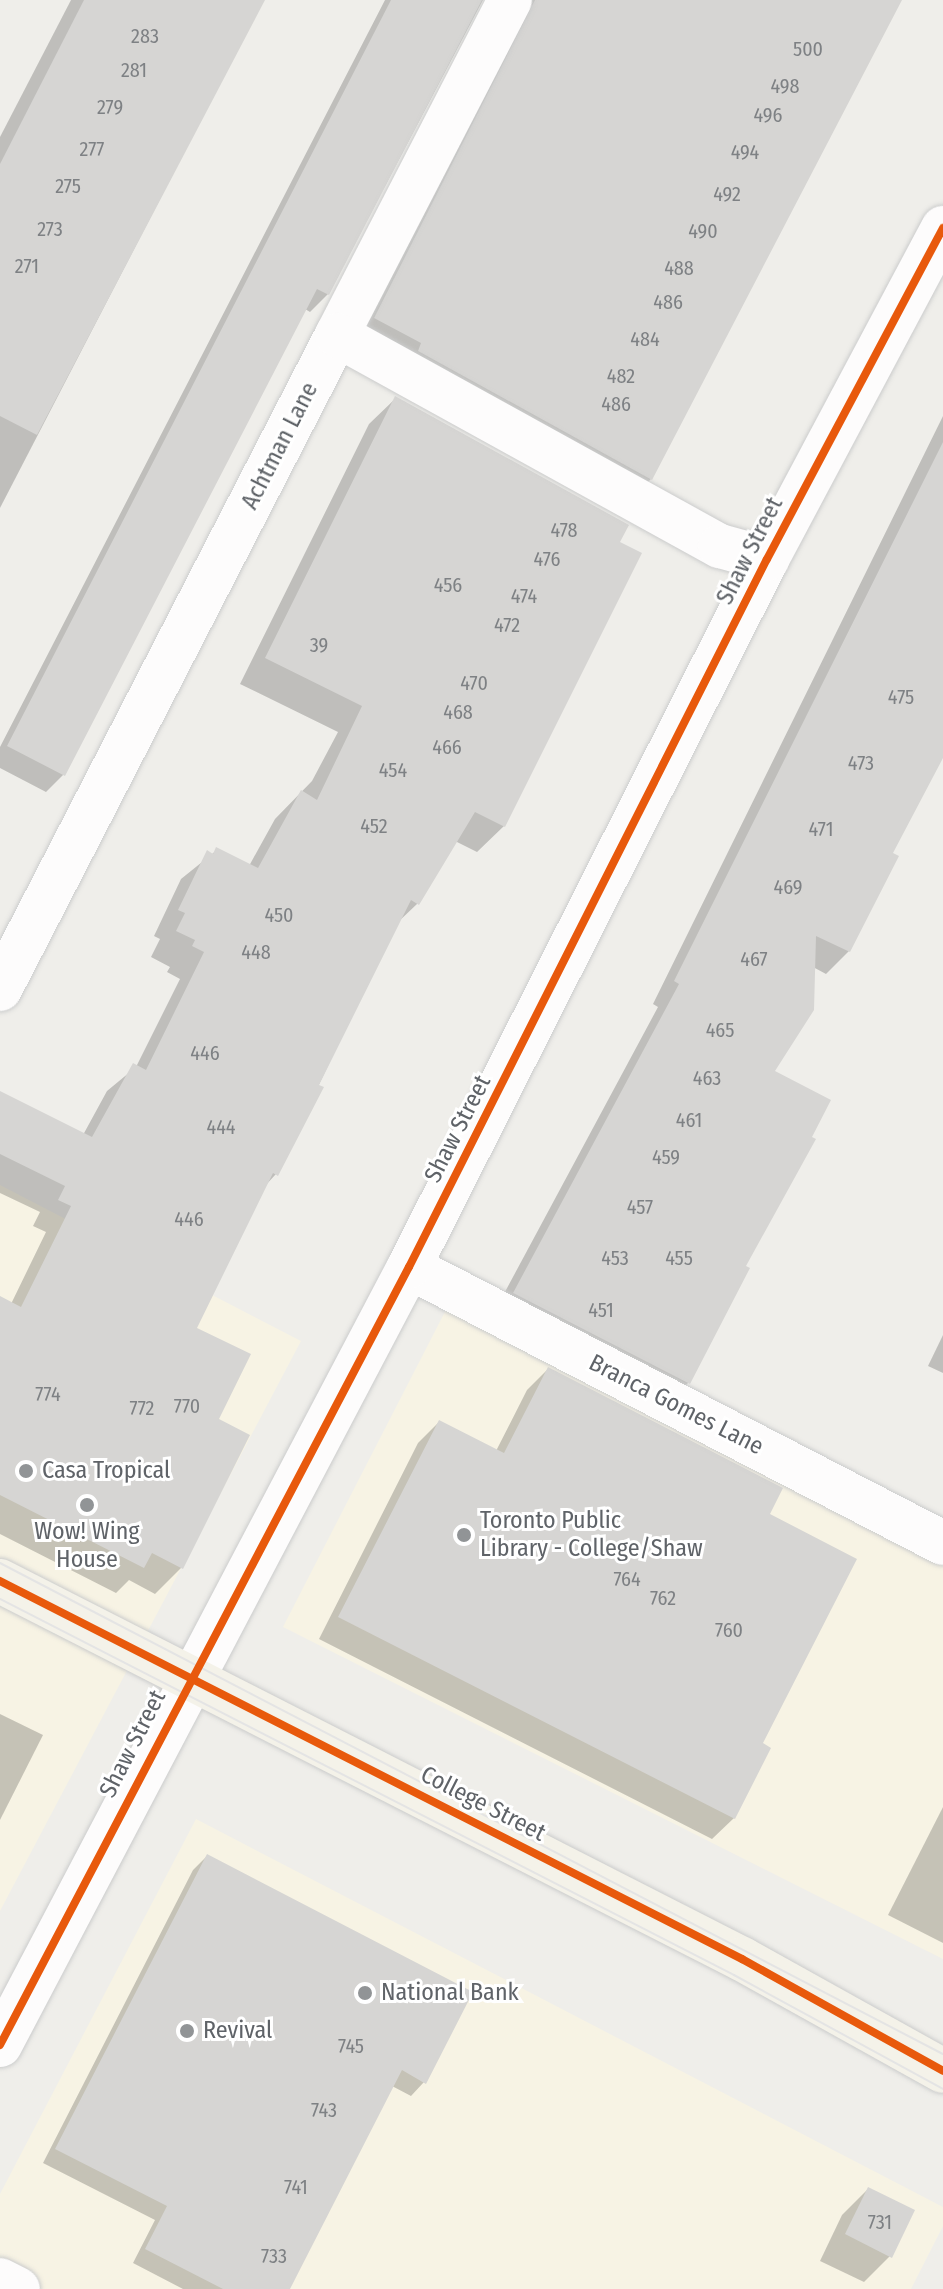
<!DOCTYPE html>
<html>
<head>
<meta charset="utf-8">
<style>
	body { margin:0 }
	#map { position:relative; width:943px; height:2289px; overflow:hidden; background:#efeeea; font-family:"Fira Sans Condensed",sans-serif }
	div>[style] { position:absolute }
	.commercial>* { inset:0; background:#f7f3e4 }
	.shadow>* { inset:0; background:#0003 }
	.building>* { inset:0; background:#d6d5d3 }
	.roads { filter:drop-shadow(0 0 2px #cbcccc) drop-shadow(0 0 2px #cbcccc) }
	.minor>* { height:44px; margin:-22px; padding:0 22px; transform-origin:22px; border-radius:22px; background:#fdfcfc }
	.major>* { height:44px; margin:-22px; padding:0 22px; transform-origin:22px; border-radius:22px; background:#f4f2e9 }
	.tram>* { height:2px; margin:-1px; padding:0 1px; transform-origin:1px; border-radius:1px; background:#e4e4e4 }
	.cycleway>* { height:8px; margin:-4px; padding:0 4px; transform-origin:4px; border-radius:4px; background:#e8590c }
	.dots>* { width:22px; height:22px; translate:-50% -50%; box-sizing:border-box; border:4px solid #fff; border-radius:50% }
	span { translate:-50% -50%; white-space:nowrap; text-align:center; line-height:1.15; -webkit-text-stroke:6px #fff; paint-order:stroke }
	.number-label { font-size:20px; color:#7e8184 }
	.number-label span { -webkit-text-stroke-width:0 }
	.street-label { font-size:24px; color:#5f6368 }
	.poi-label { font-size:24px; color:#5f6368 }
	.left { translate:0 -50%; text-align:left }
</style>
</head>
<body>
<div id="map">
	<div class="commercial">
		<div style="clip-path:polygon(0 1185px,301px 1341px,0 1911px)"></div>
		<div style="clip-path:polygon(449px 1304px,943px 1557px,943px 1959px,283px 1627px)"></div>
		<div style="clip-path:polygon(196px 1819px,943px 2207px,943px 2226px,911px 2289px,0 2289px,0 2194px)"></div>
	</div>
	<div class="shadow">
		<div style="clip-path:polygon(71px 0,263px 0,0 508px,0 137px)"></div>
		<div style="clip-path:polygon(385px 0,483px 0,328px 294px,310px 312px,305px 309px,63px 775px,46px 792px,0 768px,0 747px)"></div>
		<div style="clip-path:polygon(508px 0,888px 0,651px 479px,633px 496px,358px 336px)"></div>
		<div style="clip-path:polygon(396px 398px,504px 826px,477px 852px,455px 841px,417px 904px,396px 924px,276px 1174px,264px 1187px,194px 1329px,216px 1420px,181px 1568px,155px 1594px,129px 1580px,116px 1593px,0 1534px,0 1298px,11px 1304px,46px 1232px,33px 1226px,40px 1212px,0 1193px,0 1094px,83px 1135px,107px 1091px,136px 1067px,180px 979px,167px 972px,170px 967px,151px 957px,160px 939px,154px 936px,181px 879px,217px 850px,249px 866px,275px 819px,312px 781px,338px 732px,240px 684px,369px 424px)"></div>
		<div style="clip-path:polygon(943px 416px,943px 754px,890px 854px,849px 951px,826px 974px,813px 967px,772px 1072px,743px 1267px,688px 1383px,665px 1405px,492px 1316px,658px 1007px,653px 1004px)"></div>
		<div style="clip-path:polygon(943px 1335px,943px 1373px,928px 1366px)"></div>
		<div style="clip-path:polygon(548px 1369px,767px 1515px,760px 1744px,734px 1818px,712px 1839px,319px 1639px,418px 1443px,439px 1422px,496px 1451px,527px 1390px)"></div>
		<div style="clip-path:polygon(0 1714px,43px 1735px,0 1820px)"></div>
		<div style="clip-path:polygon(943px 1807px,943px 1943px,888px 1915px)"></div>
		<div style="clip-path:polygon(207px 1856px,424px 2082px,411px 2096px,392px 2086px,288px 2289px,183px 2289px,133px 2263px,155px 2220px,43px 2163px,193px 1870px)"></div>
		<div style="clip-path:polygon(868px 2189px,890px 2256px,864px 2282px,820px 2261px,842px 2215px)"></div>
	</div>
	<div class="building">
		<div style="clip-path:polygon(84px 0,265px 0,37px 435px,0 416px,0 164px)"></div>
		<div style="clip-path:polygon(391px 0,482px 0,329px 295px,317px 289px,65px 776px,7px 746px)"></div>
		<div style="clip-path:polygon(535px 0,902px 0,652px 480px,418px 351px,421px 343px,374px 318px)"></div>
		<div style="clip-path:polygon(395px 396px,629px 525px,620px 542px,642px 553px,505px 827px,475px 812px,419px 905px,411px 900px,319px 1085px,324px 1087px,278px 1176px,273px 1173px,197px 1328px,251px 1354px,219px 1419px,250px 1435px,183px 1569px,152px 1553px,144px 1568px,0 1495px,0 1296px,21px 1307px,71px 1206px,58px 1200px,65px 1186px,0 1154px,0 1091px,92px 1137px,133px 1063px,146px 1070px,204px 952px,192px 946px,195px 940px,176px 931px,185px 913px,178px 910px,207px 850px,213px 854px,216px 847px,258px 868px,301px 790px,317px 800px,362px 706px,265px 658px)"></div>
		<div style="clip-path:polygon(943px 442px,943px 758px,893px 853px,899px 856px,850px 952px,816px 936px,814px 1010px,775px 1071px,831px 1100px,812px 1137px,816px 1139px,746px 1266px,750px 1268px,690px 1384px,513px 1293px,679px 984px,674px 981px)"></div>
		<div style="clip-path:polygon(548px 1367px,783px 1488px,770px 1514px,857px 1559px,763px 1743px,771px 1748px,735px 1819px,338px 1617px,439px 1420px,504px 1453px)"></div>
		<div style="clip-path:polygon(207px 1854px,473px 1992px,426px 2084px,402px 2070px,290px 2289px,223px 2289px,145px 2249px,167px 2206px,55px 2149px)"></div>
		<div style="clip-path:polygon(868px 2187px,915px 2210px,892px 2258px,845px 2234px)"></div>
	</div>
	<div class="roads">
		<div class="minor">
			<div style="left:337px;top:335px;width:377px;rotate:-62.7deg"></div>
			<div style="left:0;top:989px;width:736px;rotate:-62.74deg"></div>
			<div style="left:337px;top:335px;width:437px;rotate:28.9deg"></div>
			<div style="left:720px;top:546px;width:49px;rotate:15.5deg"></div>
			<div style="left:409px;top:1267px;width:601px;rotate:27.33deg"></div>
			<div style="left:0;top:2045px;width:879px;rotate:-62.27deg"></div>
			<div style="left:409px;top:1267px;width:793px;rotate:-63.18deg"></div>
			<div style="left:767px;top:559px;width:375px;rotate:-62deg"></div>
			<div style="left:0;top:2280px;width:20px;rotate:27deg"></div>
		</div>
		<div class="major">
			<div style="left:0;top:1581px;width:833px;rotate:27deg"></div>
			<div style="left:742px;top:1959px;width:230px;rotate:29.1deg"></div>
		</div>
	</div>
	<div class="tram">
		<div style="left:0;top:1563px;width:1063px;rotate:27.51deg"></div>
		<div style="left:0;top:1599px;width:825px;rotate:27.12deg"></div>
		<div style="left:734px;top:1975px;width:238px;rotate:28.6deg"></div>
	</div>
	<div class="cycleway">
		<div style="left:0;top:1581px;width:833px;rotate:27deg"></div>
		<div style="left:742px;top:1959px;width:230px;rotate:29.1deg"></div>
		<div style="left:0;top:2045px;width:879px;rotate:-62.27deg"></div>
		<div style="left:409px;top:1267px;width:793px;rotate:-63.18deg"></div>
		<div style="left:767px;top:559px;width:375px;rotate:-62deg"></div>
	</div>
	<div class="dots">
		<div style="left:26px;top:1471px;background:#919496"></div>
		<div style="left:87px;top:1505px;background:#919496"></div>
		<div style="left:464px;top:1535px;background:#919496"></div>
		<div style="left:365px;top:1993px;background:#919496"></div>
		<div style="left:187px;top:2031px;background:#919496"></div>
	</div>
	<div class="number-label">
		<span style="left:145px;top:36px">283</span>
		<span style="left:808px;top:49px">500</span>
		<span style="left:134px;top:70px">281</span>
		<span style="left:785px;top:86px">498</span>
		<span style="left:110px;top:107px">279</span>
		<span style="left:768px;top:115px">496</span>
		<span style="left:92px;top:149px">277</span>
		<span style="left:745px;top:152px">494</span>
		<span style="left:68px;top:186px">275</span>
		<span style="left:727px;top:194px">492</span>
		<span style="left:50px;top:229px">273</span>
		<span style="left:703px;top:231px">490</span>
		<span style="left:27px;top:266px">271</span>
		<span style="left:679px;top:268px">488</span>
		<span style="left:668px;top:302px">486</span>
		<span style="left:645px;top:339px">484</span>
		<span style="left:621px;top:376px">482</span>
		<span style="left:616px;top:404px">486</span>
		<span style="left:564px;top:530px">478</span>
		<span style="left:547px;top:559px">476</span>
		<span style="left:448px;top:585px">456</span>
		<span style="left:524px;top:596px">474</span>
		<span style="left:507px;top:625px">472</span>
		<span style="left:319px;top:645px">39</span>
		<span style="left:474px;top:683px">470</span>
		<span style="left:901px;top:697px">475</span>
		<span style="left:458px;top:712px">468</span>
		<span style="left:447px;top:747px">466</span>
		<span style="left:861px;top:763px">473</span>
		<span style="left:393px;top:770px">454</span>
		<span style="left:374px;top:826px">452</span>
		<span style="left:821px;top:829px">471</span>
		<span style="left:788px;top:887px">469</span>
		<span style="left:279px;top:915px">450</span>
		<span style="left:256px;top:952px">448</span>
		<span style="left:754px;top:959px">467</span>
		<span style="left:720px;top:1030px">465</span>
		<span style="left:205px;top:1053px">446</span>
		<span style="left:707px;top:1078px">463</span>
		<span style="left:689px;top:1120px">461</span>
		<span style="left:221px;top:1127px">444</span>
		<span style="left:666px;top:1157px">459</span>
		<span style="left:640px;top:1207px">457</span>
		<span style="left:189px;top:1219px">446</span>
		<span style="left:615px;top:1258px">453</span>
		<span style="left:679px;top:1258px">455</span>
		<span style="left:601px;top:1310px">451</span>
		<span style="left:48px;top:1394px">774</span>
		<span style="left:187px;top:1406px">770</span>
		<span style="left:142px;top:1408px">772</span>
		<span style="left:627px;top:1579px">764</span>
		<span style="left:663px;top:1598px">762</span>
		<span style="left:729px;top:1630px">760</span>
		<span style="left:351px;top:2046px">745</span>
		<span style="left:324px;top:2110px">743</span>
		<span style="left:296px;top:2187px">741</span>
		<span style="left:880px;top:2222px">731</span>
		<span style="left:274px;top:2256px">733</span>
	</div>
	<div class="street-label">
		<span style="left:280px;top:446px;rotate:-63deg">Achtman Lane</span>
		<span style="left:750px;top:551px;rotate:-63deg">Shaw Street</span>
		<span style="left:458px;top:1129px;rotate:-63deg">Shaw Street</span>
		<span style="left:676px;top:1405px;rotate:27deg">Branca Gomes Lane</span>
		<span style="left:133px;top:1744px;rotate:-63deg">Shaw Street</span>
		<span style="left:483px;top:1804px;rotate:27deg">College Street</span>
	</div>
	<div class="poi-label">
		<span class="left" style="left:42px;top:1471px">Casa Tropical</span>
		<span class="left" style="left:480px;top:1535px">Toronto Public<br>Library - College/Shaw</span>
		<span style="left:87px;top:1546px">Wow! Wing<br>House</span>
		<span class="left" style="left:381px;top:1993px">National Bank</span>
		<span class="left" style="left:203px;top:2031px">Revival</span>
	</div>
</div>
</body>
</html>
